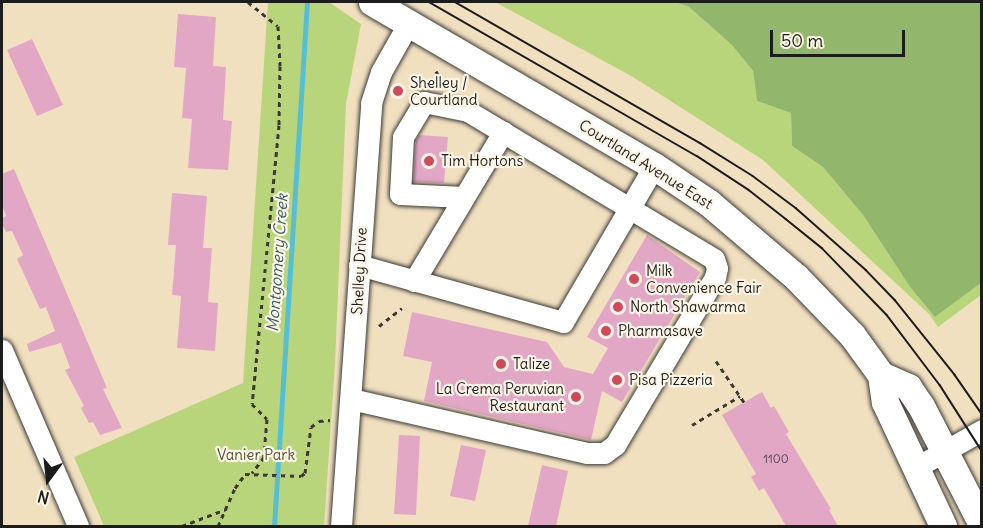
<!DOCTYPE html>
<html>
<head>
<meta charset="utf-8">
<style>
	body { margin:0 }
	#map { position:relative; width:983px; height:528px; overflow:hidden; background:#f1e0c0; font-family:Delius,sans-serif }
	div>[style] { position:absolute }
	.green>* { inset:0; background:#b9d57b }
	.forest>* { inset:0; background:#92b66b }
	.stream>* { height:5px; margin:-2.5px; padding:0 2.5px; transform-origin:2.5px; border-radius:2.5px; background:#56bfd3 }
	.building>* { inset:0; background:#e3a7c6 }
	.path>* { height:3px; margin-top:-1.5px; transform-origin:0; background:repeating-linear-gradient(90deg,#3c3935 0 4.5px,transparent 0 9px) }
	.roads { filter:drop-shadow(0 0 2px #3c3935) drop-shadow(0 0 2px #3c3935) }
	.minor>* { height:21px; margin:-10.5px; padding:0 10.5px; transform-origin:10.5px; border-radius:10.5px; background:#fff }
	.major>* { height:27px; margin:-13.5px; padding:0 13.5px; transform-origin:13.5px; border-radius:13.5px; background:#fff }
	.tram>* { height:1.5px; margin:-0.75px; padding:0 0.75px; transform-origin:0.75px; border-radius:0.75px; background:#1c1c1c }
	.dots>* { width:16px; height:16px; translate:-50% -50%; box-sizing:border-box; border:3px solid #fcf5e5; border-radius:50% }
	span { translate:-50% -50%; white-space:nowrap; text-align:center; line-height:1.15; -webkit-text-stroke:4.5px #fcf5e5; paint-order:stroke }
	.number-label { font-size:12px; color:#4e3f46 }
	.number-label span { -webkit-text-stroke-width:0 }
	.poi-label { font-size:15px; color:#1c1c1c }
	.left { translate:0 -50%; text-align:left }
	.right { translate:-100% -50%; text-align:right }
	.street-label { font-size:15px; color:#1c1c1c }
	.park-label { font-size:15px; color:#4b5438 }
	.water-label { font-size:16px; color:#335d65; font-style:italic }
	.frame { position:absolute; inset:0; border:3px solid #1c1c1c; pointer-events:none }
	.north { position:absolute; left:18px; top:450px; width:60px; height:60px; -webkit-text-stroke:4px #fcf5e5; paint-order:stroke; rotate:195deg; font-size:16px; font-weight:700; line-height:24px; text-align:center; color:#1c1c1c }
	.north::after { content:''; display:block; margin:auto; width:21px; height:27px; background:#1c1c1c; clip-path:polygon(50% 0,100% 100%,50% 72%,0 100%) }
	.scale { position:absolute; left:770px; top:30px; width:135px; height:27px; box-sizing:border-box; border:3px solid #1c1c1c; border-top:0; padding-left:8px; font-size:18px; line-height:21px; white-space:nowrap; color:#1c1c1c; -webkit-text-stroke:4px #fcf5e5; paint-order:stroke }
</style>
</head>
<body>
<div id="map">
	<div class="green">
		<div style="clip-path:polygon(268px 2px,329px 2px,361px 24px,346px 104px,335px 364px,324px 526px,104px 526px,74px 457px,243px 383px)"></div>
		<div style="clip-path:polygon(495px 2px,675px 2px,689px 7px,732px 45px,753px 71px,757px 101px,791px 113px,792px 146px,823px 167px,863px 215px,910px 287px,935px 317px,981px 283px,981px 295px,938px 327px,929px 314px,763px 160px,633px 77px)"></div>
	</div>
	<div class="forest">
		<div style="clip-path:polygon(675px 2px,981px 3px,981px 283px,935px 317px,910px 287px,863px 215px,823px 167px,792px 146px,791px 113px,757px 101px,753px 71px,732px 45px,689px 7px)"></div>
	</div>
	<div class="stream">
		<div style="left:274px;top:526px;width:525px;rotate:-86.4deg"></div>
	</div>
	<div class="building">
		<div style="clip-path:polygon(178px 14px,216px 17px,213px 66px,226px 67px,223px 120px,232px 121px,228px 170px,188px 168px,192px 119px,182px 118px,186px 68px,174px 67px)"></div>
		<div style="clip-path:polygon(32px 39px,63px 105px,37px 116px,7px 50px)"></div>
		<div style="clip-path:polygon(419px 135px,448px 137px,444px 183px,413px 182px,416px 141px)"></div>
		<div style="clip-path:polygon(14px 169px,107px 388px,103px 389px,122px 428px,100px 435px,93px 422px,89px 423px,81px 408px,84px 406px,65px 370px,70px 368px,61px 343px,29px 352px,27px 344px,55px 331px,46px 307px,40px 309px,17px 259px,23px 255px,12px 231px,6px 232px,2px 224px,2px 218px,6px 216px,2px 205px,2px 174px)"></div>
		<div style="clip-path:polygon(172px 193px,207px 196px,203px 248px,212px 248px,208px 302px,218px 303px,215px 351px,177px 348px,181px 296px,172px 295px,176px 245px,168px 245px)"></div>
		<div style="clip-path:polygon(647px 235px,700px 272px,622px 402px,602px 391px,591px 440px,424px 401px,432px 362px,403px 356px,412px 312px,547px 342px,564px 367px,593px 374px,608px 348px,587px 337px)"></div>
		<div style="clip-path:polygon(762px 392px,771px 408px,774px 406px,789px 432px,786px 434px,831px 509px,829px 510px,838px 526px,786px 526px,764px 488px,759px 491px,751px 477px,756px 474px,722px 415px)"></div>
		<div style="clip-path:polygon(399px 435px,420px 436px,416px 515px,394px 514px)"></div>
		<div style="clip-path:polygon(461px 445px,486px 450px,475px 501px,450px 496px)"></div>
		<div style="clip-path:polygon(542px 465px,568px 471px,556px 526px,528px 526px)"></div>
	</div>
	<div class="path">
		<div style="left:248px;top:2px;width:38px;rotate:39deg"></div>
		<div style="left:278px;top:26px;width:40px;rotate:87.1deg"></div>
		<div style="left:280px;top:66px;width:59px;rotate:91deg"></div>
		<div style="left:279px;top:125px;width:280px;rotate:95.5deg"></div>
		<div style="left:252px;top:404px;width:21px;rotate:45deg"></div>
		<div style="left:267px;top:419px;width:38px;rotate:95deg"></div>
		<div style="left:264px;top:457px;width:20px;rotate:127deg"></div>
		<div style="left:436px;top:71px;width:18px;rotate:63deg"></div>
		<div style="left:379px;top:326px;width:29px;rotate:-38deg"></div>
		<div style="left:716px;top:361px;width:50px;rotate:55.7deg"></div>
		<div style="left:692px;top:425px;width:56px;rotate:-31.1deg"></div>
		<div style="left:182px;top:526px;width:47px;rotate:-21.1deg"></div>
		<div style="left:218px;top:526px;width:42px;rotate:-65.9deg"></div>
		<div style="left:235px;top:488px;width:17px;rotate:-54deg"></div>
		<div style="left:245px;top:474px;width:56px;rotate:2deg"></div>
		<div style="left:301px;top:476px;width:5px;rotate:-37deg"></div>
		<div style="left:305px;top:473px;width:46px;rotate:-82.6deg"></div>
		<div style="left:311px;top:427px;width:10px;rotate:-37deg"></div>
		<div style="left:319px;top:421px;width:11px;rotate:-5deg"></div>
	</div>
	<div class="roads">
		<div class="minor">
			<div style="left:359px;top:265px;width:212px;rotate:15.6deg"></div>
			<div style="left:563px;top:322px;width:181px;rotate:-59.7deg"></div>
			<div style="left:414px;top:281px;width:174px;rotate:-59.1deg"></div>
			<div style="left:2px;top:350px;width:192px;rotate:66.6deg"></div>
			<div style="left:351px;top:399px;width:242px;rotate:12.9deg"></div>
			<div style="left:587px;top:453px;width:17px"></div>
			<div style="left:604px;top:453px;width:14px;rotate:-36deg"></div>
			<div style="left:615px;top:445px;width:196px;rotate:-59.2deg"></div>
			<div style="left:715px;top:277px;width:9px;rotate:-77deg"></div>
			<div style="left:717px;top:268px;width:9px;rotate:-108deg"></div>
			<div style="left:714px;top:259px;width:149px;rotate:-149deg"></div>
			<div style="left:586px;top:182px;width:138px;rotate:-149deg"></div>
			<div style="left:468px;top:111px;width:45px;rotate:-168.4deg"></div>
			<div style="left:424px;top:102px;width:41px;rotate:121deg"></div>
			<div style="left:403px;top:137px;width:57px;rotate:93deg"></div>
			<div style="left:400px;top:194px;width:64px;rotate:2.7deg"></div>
			<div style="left:915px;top:468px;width:77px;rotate:-29.6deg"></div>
			<div style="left:341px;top:526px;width:424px;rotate:-85.9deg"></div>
			<div style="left:371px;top:103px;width:33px;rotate:-72deg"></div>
			<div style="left:381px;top:72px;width:55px;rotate:-60.6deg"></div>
		</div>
		<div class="major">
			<div style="left:372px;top:2px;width:326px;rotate:30.2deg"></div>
			<div style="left:654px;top:166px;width:66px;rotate:33.9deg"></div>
			<div style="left:709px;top:203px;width:114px;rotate:40.4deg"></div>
			<div style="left:796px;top:277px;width:81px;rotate:46deg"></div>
			<div style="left:852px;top:335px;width:49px;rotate:54.1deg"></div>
			<div style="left:881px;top:375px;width:27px;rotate:82deg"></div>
			<div style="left:885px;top:402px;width:137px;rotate:64.9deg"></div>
			<div style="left:881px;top:375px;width:30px;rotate:24deg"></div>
			<div style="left:908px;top:387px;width:23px;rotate:56deg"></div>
			<div style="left:921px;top:406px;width:133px;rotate:62.7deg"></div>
		</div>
	</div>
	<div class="tram">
		<div style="left:429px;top:2px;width:309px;rotate:29.9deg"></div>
		<div style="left:697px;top:156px;width:62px;rotate:33.2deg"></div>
		<div style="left:749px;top:190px;width:47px;rotate:38.1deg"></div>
		<div style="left:786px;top:219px;width:46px;rotate:38.9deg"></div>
		<div style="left:822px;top:248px;width:93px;rotate:45.9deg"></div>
		<div style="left:887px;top:315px;width:88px;rotate:52.9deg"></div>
		<div style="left:940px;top:385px;width:78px;rotate:57.5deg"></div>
		<div style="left:455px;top:2px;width:283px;rotate:29.9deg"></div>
		<div style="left:700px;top:143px;width:62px;rotate:31.9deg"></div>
		<div style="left:753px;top:176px;width:54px;rotate:36.7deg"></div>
		<div style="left:796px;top:208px;width:94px;rotate:41.5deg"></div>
		<div style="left:866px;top:270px;width:42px;rotate:46deg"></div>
		<div style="left:895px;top:300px;width:96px;rotate:51.3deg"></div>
		<div style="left:955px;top:375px;width:47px;rotate:55.3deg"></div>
	</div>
	<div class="dots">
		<div style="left:398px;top:91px;background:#d1495b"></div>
		<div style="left:429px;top:161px;background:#d1495b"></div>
		<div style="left:634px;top:279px;background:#d1495b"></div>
		<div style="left:618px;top:307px;background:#d1495b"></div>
		<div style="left:606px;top:331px;background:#d1495b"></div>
		<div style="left:501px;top:364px;background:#d1495b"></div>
		<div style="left:617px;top:380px;background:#d1495b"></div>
		<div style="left:576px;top:397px;background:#d1495b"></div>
	</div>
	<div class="number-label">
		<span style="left:776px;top:459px">1100</span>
	</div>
	<div class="poi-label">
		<span class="left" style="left:410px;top:91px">Shelley /<br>Courtland</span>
		<span class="left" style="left:441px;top:161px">Tim Hortons</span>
		<span class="left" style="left:646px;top:279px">Milk<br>Convenience Fair</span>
		<span class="left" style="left:630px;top:307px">North Shawarma</span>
		<span class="left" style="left:618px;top:331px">Pharmasave</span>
		<span class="left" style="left:513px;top:364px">Talize</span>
		<span class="left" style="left:629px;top:380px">Pisa Pizzeria</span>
		<span class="right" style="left:564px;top:397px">La Crema Peruvian<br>Restaurant</span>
	</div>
	<div class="street-label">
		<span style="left:646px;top:164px;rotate:32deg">Courtland Avenue East</span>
		<span style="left:359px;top:271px;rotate:-87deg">Shelley Drive</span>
	</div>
	<div class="park-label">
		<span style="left:256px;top:455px">Vanier Park</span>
	</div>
	<div class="water-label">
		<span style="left:277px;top:263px;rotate:-86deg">Montgomery Creek</span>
	</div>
	<div class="frame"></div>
	<div class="north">N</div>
	<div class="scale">50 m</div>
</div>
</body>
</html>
